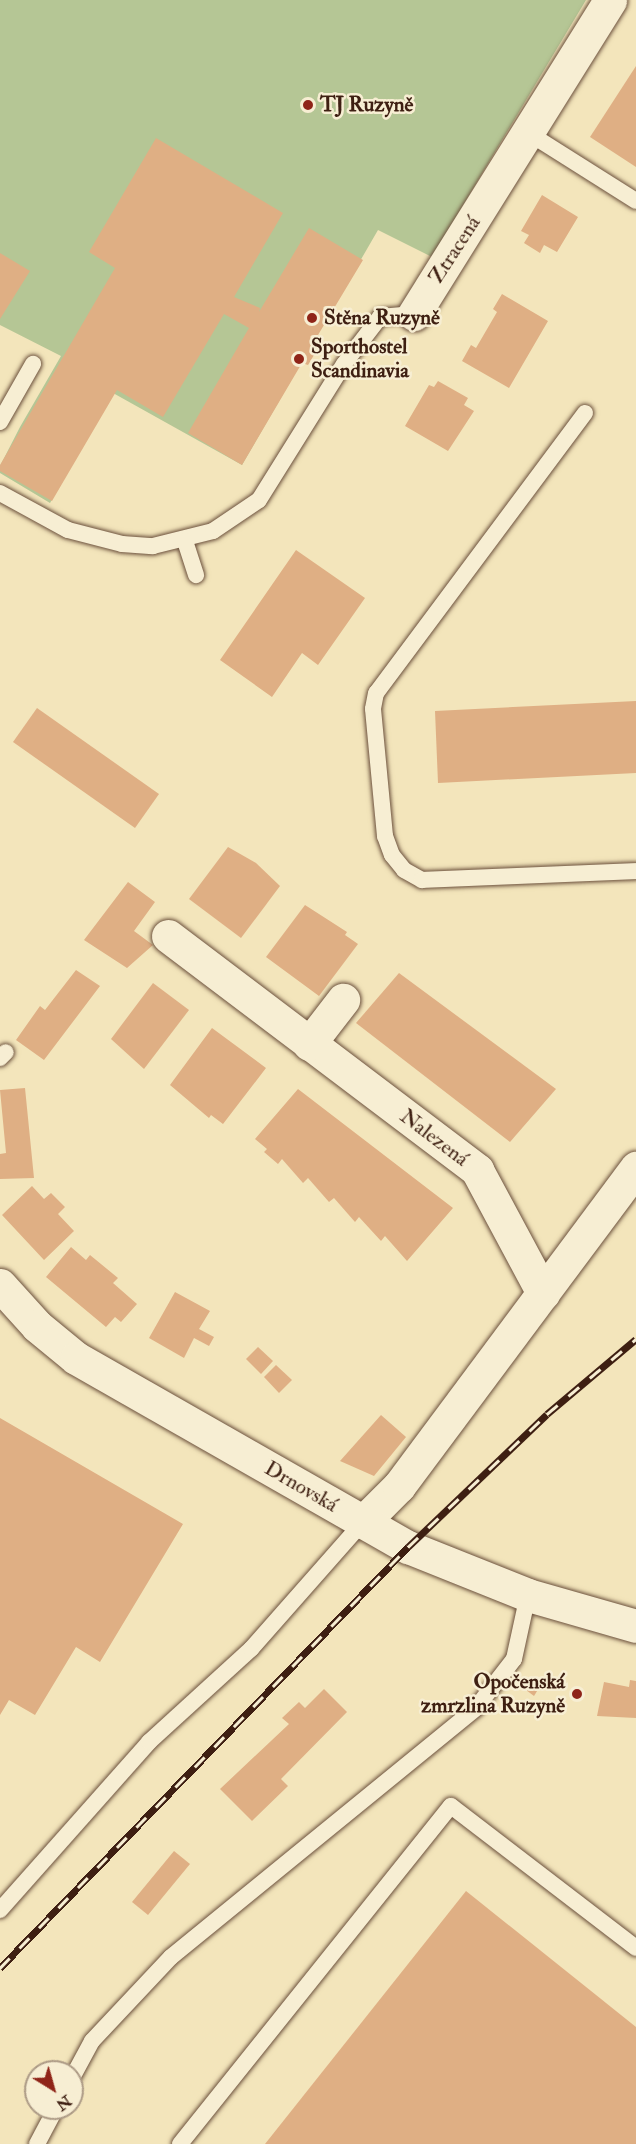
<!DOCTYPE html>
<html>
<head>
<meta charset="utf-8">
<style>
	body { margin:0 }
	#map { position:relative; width:636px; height:2144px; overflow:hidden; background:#f3e5bb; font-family:"IM FELL Double Pica",serif }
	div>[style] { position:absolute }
	.green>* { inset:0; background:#b5c695 }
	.building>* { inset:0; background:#dfaf84 }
	.roads { filter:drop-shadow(0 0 2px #6b503c) drop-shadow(0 0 2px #6b503c) }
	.service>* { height:16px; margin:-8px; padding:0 8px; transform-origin:8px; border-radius:8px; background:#f7eed3 }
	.minor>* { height:33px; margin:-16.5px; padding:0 16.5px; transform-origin:16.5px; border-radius:16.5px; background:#f7eed3 }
	.secondary>* { height:33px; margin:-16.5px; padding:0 16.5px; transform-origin:16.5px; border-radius:16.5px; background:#f7eed3 }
	.rail>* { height:7px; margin-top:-3.5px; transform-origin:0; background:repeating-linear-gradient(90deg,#f7eed3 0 14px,#3e1f12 0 28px); box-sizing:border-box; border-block:2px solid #3e1f12 }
	.dots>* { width:16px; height:16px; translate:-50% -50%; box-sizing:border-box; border:3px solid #f7eed3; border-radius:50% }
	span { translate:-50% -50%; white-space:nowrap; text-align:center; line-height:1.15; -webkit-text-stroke:5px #f7eed3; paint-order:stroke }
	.poi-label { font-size:21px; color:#3e1f12; font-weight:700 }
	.left { translate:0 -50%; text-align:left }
	.right { translate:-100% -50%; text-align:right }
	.street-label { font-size:21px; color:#3e1f12 }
	.north { position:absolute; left:24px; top:2060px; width:60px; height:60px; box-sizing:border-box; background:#f7eed3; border:2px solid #ad9b86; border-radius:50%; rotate:143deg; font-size:16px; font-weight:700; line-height:24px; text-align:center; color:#3e1f12 }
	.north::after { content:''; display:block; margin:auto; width:21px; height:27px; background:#8f2418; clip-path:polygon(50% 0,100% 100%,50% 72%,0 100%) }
</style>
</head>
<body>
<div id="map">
	<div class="green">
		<div style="clip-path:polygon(0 0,586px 0,432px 257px,378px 230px,242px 465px,113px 393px,50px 503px,0 473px,0 466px,20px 427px,61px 356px,0 325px)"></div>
	</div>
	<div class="building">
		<div style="clip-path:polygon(636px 66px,636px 167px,590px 137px)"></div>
		<div style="clip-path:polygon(156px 138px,283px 213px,234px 297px,260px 308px,259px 312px,309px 228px,363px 260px,318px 335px,323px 340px,308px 365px,302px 363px,242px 465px,188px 433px,249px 328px,224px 314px,163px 417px,117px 390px,52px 501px,0 471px,0 465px,115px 268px,89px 252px)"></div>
		<div style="clip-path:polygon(542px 195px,578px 217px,557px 252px,544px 245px,540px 253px,524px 243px,529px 235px,521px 231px)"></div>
		<div style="clip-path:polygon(0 253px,30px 271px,0 319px)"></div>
		<div style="clip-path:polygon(502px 294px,548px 321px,509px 388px,462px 361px,471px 345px,476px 348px,497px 312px,493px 309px)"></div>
		<div style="clip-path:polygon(438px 381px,468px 398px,464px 405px,474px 411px,448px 451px,405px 426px,429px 385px,434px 387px)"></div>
		<div style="clip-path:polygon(296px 550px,365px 598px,318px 665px,302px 653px,272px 697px,220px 660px)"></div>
		<div style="clip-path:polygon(636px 701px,636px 773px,438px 783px,435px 711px)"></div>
		<div style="clip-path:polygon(37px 708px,159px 794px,135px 828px,13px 742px)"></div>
		<div style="clip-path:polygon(228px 847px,256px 863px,280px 886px,241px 938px,189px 899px)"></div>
		<div style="clip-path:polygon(128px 882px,155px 902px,134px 931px,153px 945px,127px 968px,84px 940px)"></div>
		<div style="clip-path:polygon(305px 905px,347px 932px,345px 935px,358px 944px,319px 996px,266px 957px)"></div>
		<div style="clip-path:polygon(76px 970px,100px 986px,44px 1060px,16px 1040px,40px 1006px,45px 1010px)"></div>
		<div style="clip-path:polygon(399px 973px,556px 1089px,510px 1142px,356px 1023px)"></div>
		<div style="clip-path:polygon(153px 983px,189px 1010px,144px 1069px,111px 1039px)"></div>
		<div style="clip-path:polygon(212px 1028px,266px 1068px,223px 1124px,211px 1115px,209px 1118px,170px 1085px)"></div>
		<div style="clip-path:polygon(25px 1088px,34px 1178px,0 1179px,0 1154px,6px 1153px,0 1090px)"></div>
		<div style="clip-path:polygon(298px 1089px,453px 1208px,407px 1261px,385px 1236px,381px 1241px,359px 1217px,355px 1222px,334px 1198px,329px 1202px,308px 1178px,303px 1183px,282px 1159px,278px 1164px,264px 1152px,267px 1149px,255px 1139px)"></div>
		<div style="clip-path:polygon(32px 1186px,44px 1199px,51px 1193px,65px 1207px,58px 1214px,74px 1231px,44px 1260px,2px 1215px)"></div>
		<div style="clip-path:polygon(71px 1247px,86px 1260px,90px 1255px,118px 1278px,113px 1283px,137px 1304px,121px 1322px,115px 1317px,106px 1327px,46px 1277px)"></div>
		<div style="clip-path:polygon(175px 1292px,210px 1311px,199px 1329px,214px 1337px,209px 1346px,194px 1338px,184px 1358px,149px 1338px)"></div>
		<div style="clip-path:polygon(258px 1347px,273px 1361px,261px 1374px,246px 1359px)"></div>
		<div style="clip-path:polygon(276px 1365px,292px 1380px,279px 1393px,264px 1377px)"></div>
		<div style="clip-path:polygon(381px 1415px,406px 1437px,374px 1476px,340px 1461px)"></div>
		<div style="clip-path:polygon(0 1418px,183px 1524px,100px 1662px,76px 1647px,35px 1715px,9px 1700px,0 1715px)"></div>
		<div style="clip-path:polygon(533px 1678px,542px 1683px,534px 1696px,526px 1690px)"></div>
		<div style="clip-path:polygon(630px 1680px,636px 1681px,636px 1718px,597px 1716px,604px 1682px,629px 1687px)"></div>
		<div style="clip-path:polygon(324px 1689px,347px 1712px,281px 1779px,288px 1786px,252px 1821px,220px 1789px,289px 1724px,282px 1718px,299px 1702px,305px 1708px)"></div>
		<div style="clip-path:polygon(174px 1851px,190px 1864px,148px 1915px,132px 1902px)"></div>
		<div style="clip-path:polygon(466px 1891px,636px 2027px,636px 2144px,265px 2144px)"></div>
	</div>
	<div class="roads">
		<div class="service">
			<div style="left:530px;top:134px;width:125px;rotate:32.3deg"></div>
			<div style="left:585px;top:413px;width:349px;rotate:126.7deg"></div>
			<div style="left:376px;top:693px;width:16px;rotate:101deg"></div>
			<div style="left:373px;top:709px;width:128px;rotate:84.6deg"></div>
			<div style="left:385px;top:836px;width:20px;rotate:70deg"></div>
			<div style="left:392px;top:855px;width:19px;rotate:51deg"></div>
			<div style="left:404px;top:870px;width:21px;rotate:29deg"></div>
			<div style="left:422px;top:880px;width:214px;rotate:-2.4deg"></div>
			<div style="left:0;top:422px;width:67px;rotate:-60.4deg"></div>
			<div style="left:0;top:493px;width:77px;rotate:28.6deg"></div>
			<div style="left:68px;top:530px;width:56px;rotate:14.5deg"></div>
			<div style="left:122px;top:544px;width:31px;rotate:4deg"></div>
			<div style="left:153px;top:546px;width:62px;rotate:-14deg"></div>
			<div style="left:213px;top:531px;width:55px;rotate:-34deg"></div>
			<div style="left:259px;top:500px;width:160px;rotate:-58deg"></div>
			<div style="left:344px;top:364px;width:59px;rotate:-52.5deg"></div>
			<div style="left:380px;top:317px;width:34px;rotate:-5deg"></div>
			<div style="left:185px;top:541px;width:36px;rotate:72deg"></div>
			<div style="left:0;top:1058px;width:8px;rotate:-45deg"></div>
			<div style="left:0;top:1910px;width:225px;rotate:-48.4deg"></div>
			<div style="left:149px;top:1742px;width:138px;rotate:-42.4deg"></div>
			<div style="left:251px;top:1649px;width:169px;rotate:-48.6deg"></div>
			<div style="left:72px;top:2078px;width:42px;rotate:-61.6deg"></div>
			<div style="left:92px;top:2041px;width:115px;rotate:-46.8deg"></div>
			<div style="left:171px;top:1957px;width:394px;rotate:-39.2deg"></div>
			<div style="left:476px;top:1708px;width:62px;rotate:-52.2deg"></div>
			<div style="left:514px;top:1659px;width:66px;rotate:-77.7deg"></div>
			<div style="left:37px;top:2144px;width:41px;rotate:-62.2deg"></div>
			<div style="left:180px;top:2144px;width:433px;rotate:-51.3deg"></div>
			<div style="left:451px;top:1806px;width:233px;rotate:37.5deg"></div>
		</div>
		<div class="minor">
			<div style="left:414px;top:314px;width:370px;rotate:-58deg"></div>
			<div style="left:168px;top:936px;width:388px;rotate:37.1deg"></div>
			<div style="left:477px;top:1170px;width:140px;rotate:61.8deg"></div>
			<div style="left:309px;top:1044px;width:56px;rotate:-52.3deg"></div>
			<div style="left:363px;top:1522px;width:51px;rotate:-45deg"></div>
			<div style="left:399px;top:1486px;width:397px;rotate:-53.3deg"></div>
		</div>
		<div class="secondary">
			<div style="left:0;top:1285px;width:55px;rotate:47.9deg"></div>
			<div style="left:37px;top:1326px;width:50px;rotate:39.4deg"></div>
			<div style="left:76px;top:1358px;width:382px;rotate:29.7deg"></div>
			<div style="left:408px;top:1547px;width:129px;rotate:21.8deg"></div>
			<div style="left:528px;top:1595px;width:112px;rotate:16deg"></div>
		</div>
	</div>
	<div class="rail">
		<div style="left:0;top:1968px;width:586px;rotate:-45.9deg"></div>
		<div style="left:408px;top:1547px;width:192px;rotate:-43.7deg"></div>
		<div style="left:547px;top:1414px;width:116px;rotate:-40.1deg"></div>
	</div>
	<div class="dots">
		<div style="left:308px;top:105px;background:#8f2418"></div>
		<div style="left:312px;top:318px;background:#8f2418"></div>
		<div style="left:299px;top:359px;background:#8f2418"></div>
		<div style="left:577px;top:1694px;background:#8f2418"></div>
	</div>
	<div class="poi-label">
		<span class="left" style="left:320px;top:105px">TJ Ruzyně</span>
		<span class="left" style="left:324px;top:318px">Stěna Ruzyně</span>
		<span class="left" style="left:311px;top:359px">Sporthostel<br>Scandinavia</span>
		<span class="right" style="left:565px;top:1694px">Opočenská<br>zmrzlina Ruzyně</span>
	</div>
	<div class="street-label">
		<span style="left:455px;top:250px;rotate:-57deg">Ztracená</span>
		<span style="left:434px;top:1138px;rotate:37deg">Nalezená</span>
		<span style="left:301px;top:1487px;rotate:30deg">Drnovská</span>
	</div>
	<div class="north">N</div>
</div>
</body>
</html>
